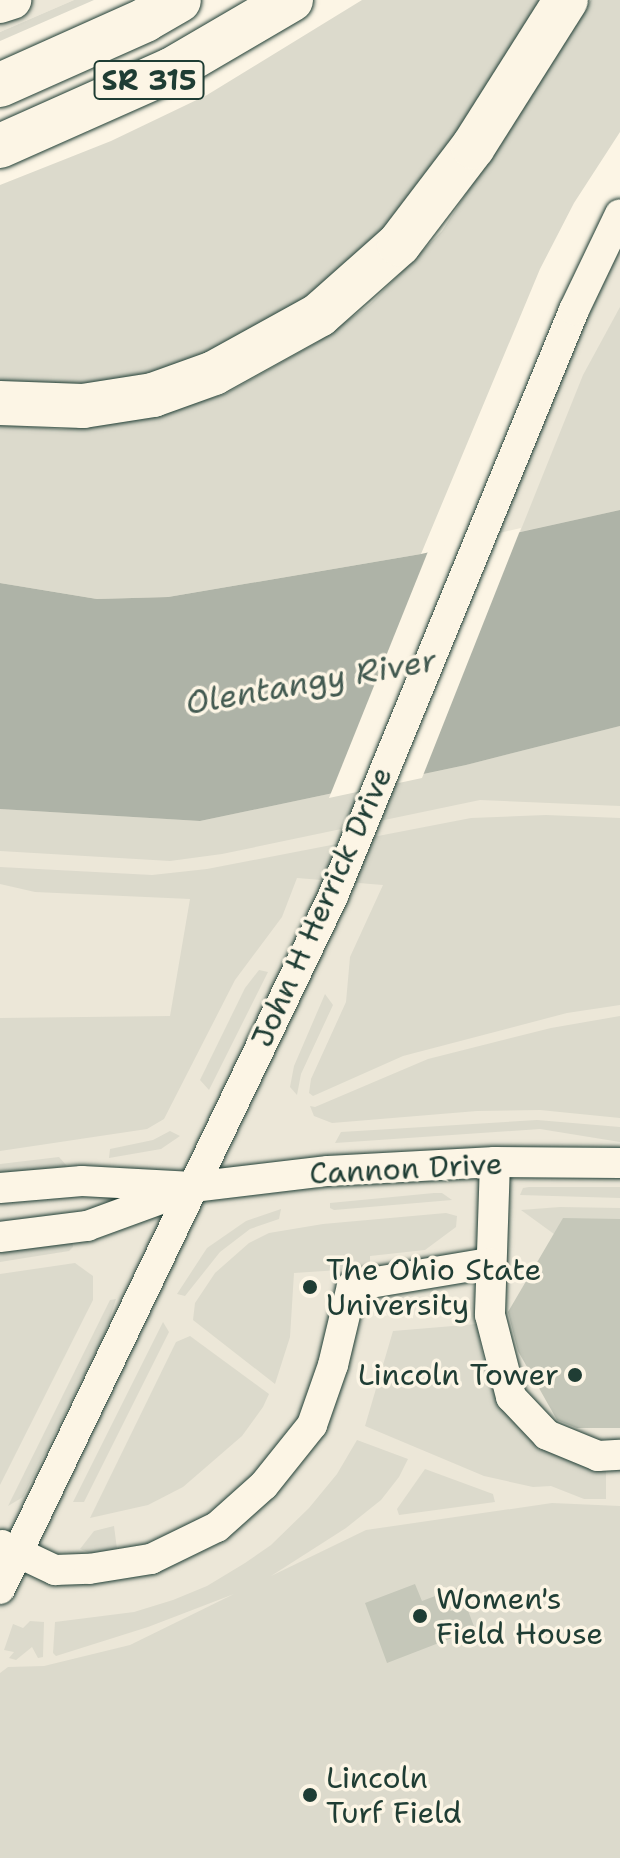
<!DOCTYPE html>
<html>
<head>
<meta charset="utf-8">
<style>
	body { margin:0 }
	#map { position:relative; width:620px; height:1858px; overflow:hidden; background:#fcf5e5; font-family:"Shantell Sans",sans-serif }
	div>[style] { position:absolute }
	.built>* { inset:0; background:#ece7d8 }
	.green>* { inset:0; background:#dcdacc }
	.water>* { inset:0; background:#aeb3a7 }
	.pier>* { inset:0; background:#fcf5e5 }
	.building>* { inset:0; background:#c5c7b9 }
	.roads { filter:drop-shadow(0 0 2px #1f3d34) drop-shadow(0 0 2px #1f3d34) }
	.minor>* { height:30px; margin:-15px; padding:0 15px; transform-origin:15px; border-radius:15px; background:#fcf5e5 }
	.major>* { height:38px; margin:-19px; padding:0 19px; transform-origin:19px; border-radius:19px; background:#fcf5e5 }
	.highway>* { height:44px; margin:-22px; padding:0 22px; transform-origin:22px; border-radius:22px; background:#fcf5e5 }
	.dots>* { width:22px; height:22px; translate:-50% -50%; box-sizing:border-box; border:4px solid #fcf5e5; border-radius:50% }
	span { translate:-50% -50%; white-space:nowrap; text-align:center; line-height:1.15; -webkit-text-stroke:7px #fcf5e5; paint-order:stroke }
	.shield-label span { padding:2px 6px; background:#fcf5e5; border:2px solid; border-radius:6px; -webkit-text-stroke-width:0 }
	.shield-label { font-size:28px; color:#1f3d34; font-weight:700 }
	.street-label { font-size:30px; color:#1f3d34 }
	.poi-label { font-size:30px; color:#1f3d34 }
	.left { translate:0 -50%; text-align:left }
	.right { translate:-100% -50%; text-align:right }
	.water-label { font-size:32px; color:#435a51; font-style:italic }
</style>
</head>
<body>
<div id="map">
	<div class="built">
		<div style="clip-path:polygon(0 0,74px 0,0 32px)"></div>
		<div style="clip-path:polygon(620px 214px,620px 1858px,0 1858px,0 697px,426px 664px)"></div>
	</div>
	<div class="green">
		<div style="clip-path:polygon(74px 0,94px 0,0 41px,0 32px)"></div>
		<div style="clip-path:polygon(362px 0,545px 0,463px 127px,372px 244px,278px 321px,173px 369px,115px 383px,0 387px,0 185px,111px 141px,207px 95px)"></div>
		<div style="clip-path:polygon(591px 0,620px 0,620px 132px,574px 203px,540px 269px,421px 554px,168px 597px,97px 599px,0 583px,0 425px,61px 429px,109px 424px,174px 409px,225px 394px,316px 343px,370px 304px,442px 231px)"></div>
		<div style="clip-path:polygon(620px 307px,620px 510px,520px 532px,583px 375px)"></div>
		<div style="clip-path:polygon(620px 726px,620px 806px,480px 800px,222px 854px,170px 861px,0 851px,0 809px,200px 821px,466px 765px)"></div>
		<div style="clip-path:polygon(546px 815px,620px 818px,620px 1005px,567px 1013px,403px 1056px,313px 1096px,309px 1093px,311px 1079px,346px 1002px,350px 957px,383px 885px,297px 878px,282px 917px,235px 980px,164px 1119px,147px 1129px,0 1151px,0 1018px,170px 1016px,190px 899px,35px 892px,0 884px,0 867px,152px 875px,207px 869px,471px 818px)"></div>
		<div style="clip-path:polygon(259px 970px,268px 972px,209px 1090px,200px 1080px,245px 988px)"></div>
		<div style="clip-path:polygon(325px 994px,333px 1005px,301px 1074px,297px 1095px,290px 1087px,294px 1066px)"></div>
		<div style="clip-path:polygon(620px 1016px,620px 1118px,540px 1110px,477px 1111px,332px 1123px,314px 1116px,310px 1106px,315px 1107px,428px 1059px,551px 1028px)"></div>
		<div style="clip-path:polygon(537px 1120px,620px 1127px,620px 1142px,540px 1129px,335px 1143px,341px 1132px)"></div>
		<div style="clip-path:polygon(170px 1131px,180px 1136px,161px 1149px,109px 1158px,110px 1149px,153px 1140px)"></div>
		<div style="clip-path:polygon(59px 1157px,67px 1166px,0 1174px,0 1164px)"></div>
		<div style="clip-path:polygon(529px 1187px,620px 1187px,620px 1198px,520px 1195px,523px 1188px)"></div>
		<div style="clip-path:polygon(434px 1193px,442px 1193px,452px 1200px,334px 1210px,330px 1208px,330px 1203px)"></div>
		<div style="clip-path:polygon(560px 1207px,620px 1208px,620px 1219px,554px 1234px,521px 1210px)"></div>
		<div style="clip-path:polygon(281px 1209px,279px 1219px,250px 1229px,220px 1252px,185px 1296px,177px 1294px,207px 1248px,246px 1221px)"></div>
		<div style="clip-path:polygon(446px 1213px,457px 1216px,456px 1227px,425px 1250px,370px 1256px,370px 1268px,294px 1273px,290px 1337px,275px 1384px,193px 1320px,195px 1303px,215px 1273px,249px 1243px,269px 1233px,323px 1224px)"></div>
		<div style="clip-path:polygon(72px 1239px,73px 1247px,69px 1251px,0 1262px,0 1249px)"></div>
		<div style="clip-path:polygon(75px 1263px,93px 1276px,93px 1300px,0 1485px,0 1274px)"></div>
		<div style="clip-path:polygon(116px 1299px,105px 1333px,23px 1497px,8px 1506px,110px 1300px)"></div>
		<div style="clip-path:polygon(163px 1322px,169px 1332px,84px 1502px,73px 1502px)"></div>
		<div style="clip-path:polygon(477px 1324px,483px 1358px,504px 1408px,606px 1464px,606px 1499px,584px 1499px,551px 1486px,533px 1487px,484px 1476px,365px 1426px,393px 1331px)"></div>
		<div style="clip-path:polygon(190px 1336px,269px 1394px,263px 1407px,242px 1436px,183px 1487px,148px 1505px,90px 1518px,176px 1342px)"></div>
		<div style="clip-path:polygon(357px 1440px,408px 1459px,399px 1477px,381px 1500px,346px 1528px,271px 1576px,366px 1530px,552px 1503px,620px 1506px,620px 1858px,0 1858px,0 1673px,8px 1667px,44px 1666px,130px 1645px,234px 1594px,148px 1627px,56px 1656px,53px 1653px,55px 1622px,134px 1612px,173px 1600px,207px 1586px,245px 1563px,271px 1545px,309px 1508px,337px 1474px)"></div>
		<div style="clip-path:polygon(425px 1469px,493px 1494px,495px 1502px,399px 1515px,397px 1509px)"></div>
		<div style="clip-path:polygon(114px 1526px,117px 1549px,93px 1554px,80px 1549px,94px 1531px)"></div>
		<div style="clip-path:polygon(30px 1621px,44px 1622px,43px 1657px,38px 1658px,32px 1647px,16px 1660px,9px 1658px,14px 1652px,4px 1650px,13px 1624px,23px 1628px)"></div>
	</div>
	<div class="water">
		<div style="clip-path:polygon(620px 510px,620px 726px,466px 765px,200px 821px,0 809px,0 583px,97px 599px,168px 597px,421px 554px)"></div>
	</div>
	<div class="pier">
		<div style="clip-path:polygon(521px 528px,422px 778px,329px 798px,429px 549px)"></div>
	</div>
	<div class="building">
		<div style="clip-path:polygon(563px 1218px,620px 1219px,620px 1428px,577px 1428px,557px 1420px,518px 1351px,508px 1312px)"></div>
		<div style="clip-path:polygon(415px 1584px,422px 1601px,459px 1587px,475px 1629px,387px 1663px,365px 1603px)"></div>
	</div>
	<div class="roads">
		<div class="minor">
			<div style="left:495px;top:1162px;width:153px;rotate:91.9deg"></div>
			<div style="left:490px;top:1315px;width:85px;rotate:75.6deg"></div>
			<div style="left:511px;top:1397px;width:52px;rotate:46.5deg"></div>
			<div style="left:547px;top:1435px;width:55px;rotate:22.4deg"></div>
			<div style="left:598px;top:1456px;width:22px;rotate:-3deg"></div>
			<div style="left:0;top:1188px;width:82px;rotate:-4.9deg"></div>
			<div style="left:82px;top:1181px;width:111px;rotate:3.1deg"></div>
			<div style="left:193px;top:1187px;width:136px;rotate:-6.8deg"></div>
			<div style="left:328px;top:1171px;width:167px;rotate:-3.1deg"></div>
			<div style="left:495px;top:1162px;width:125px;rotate:0.5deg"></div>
			<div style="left:0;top:1237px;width:88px;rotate:-7.2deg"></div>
			<div style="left:87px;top:1226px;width:99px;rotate:-20.1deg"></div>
			<div style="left:2px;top:1545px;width:59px;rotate:25.3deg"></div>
			<div style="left:55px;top:1570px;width:34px;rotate:-2deg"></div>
			<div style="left:89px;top:1569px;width:63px;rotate:-9.2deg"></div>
			<div style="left:151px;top:1559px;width:73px;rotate:-25.9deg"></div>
			<div style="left:217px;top:1527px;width:63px;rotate:-41.8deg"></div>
			<div style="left:264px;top:1485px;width:77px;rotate:-51.3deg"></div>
			<div style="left:312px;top:1425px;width:64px;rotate:-70.7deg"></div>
			<div style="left:333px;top:1365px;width:81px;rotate:-76.5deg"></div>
			<div style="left:352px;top:1286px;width:140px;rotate:-9.5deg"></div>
			<div style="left:0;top:1589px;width:769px;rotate:-64.33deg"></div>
			<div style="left:333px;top:896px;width:634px;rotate:-67.64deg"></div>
			<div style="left:574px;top:310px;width:106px;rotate:-64.4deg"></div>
		</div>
		<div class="major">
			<div style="left:0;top:4px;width:13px;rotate:-18deg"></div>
		</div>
		<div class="highway">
			<div style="left:0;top:85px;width:159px;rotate:-24.1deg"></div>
			<div style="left:145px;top:20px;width:39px;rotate:-30deg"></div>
			<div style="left:0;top:146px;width:187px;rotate:-24deg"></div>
			<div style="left:171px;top:70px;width:139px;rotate:-30.3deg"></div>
			<div style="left:0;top:403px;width:83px;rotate:2.1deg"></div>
			<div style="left:83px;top:406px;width:71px;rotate:-8.9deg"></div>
			<div style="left:153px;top:395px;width:65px;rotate:-19.8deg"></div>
			<div style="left:214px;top:373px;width:120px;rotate:-28.9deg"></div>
			<div style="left:319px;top:315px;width:107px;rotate:-41.6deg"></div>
			<div style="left:399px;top:244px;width:122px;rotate:-52.7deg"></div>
			<div style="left:473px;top:147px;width:174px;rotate:-57.7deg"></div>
		</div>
	</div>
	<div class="dots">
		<div style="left:310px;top:1287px;background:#1f3d34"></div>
		<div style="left:575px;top:1375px;background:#1f3d34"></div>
		<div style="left:420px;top:1616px;background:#1f3d34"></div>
		<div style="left:310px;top:1795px;background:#1f3d34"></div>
	</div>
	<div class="shield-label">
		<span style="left:149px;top:80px">SR 315</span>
	</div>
	<div class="street-label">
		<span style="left:322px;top:907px;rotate:-66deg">John H Herrick Drive</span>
		<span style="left:406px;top:1169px;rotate:-3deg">Cannon Drive</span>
	</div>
	<div class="poi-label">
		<span class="left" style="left:326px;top:1287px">The Ohio State<br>University</span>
		<span class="right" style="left:559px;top:1375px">Lincoln Tower</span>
		<span class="left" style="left:436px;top:1616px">Women's<br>Field House</span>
		<span class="left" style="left:326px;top:1795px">Lincoln<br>Turf Field</span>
	</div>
	<div class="water-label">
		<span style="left:311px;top:682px;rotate:-10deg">Olentangy River</span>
	</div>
</div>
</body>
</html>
